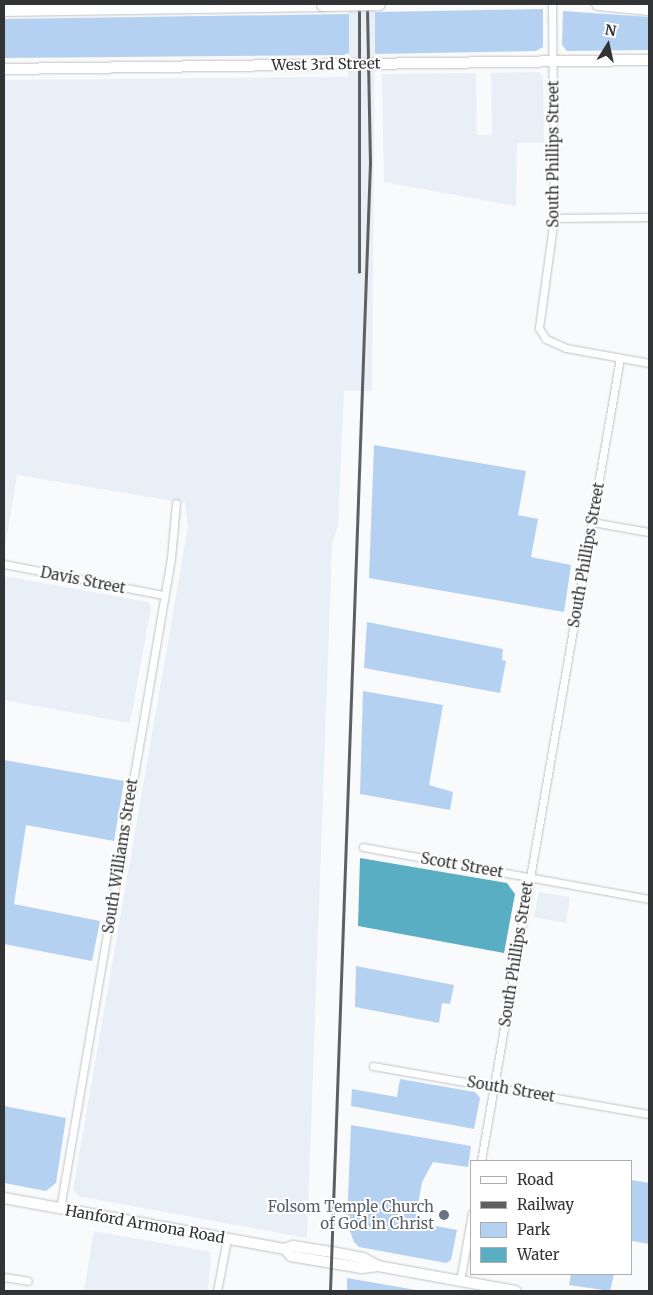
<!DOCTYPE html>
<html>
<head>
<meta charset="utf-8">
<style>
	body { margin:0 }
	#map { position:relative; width:653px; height:1295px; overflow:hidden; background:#f8fafc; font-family:Merriweather,serif }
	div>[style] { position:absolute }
	.built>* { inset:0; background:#e8eff7 }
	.green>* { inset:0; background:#b5d1f2 }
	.water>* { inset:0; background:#5aaec3 }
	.roads { filter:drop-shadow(0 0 1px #c0c2c4) drop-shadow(0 0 1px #c0c2c4) }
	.minor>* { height:7px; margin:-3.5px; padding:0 3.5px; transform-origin:3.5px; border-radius:3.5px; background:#fff }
	.secondary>* { height:10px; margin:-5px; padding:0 5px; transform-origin:5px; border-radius:5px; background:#fff }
	.motorway>* { height:12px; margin:-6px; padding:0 6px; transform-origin:6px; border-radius:6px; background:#fff }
	.rail>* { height:2.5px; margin:-1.25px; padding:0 1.25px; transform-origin:1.25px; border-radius:1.25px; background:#5e5f61 }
	.bridges { filter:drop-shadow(0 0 1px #c0c2c4) drop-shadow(0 0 1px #c0c2c4) }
	.motorway-bridge>* { height:12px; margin:-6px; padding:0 6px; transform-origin:6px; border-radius:6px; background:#fff }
	.dots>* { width:14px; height:14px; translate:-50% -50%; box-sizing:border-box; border:2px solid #fff; border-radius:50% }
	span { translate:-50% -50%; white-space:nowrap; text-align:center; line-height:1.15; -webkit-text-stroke:4px #fff; paint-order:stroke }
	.street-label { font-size:15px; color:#323334 }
	.worship-label { font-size:15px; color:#5b616d }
	.right { translate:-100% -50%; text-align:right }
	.frame { position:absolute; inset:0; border:5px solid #323334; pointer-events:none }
	.legend { position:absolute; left:470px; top:1160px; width:162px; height:115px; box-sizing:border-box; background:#fff; border:1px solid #adadae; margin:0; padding:6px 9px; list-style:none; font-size:15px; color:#323334 }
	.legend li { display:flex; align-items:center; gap:10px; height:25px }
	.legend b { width:25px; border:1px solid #adadae }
	.north { position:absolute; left:583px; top:20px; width:50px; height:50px; -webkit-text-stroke:4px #fff; paint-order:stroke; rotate:10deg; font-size:14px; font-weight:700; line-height:20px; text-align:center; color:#323334 }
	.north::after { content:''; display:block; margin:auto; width:18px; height:22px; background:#323334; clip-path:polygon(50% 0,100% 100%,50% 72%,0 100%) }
</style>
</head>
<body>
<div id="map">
	<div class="built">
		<div style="clip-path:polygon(349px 4px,375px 4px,372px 391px,344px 391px,338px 526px,332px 544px,307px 1238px,78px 1196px,73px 1190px,188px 526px,185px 503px,17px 475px,4px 553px,4px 80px,348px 77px)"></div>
		<div style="clip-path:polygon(538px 72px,543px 76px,544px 143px,517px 143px,516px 206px,384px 182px,382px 74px,476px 73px,477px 135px,492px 135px,491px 73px)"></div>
		<div style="clip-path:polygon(4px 576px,148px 602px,151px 607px,130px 723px,4px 700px)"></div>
		<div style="clip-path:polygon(539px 892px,570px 897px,566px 923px,534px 917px)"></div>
		<div style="clip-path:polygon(94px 1231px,211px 1252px,208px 1291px,84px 1291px)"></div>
	</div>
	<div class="green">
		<div style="clip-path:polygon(543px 9px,543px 47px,536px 51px,375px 54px,375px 12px)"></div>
		<div style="clip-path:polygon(563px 11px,649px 17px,649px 50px,567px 51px,562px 45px)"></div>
		<div style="clip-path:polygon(349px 14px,349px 53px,344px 55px,4px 58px,4px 19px)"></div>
		<div style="clip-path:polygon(374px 445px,526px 471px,518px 515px,538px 519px,531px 557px,571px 565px,564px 612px,369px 578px)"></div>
		<div style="clip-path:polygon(367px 622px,503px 649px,502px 660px,506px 661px,500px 693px,364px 668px)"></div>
		<div style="clip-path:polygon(363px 691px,443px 705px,429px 785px,453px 792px,450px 810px,360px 794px)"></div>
		<div style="clip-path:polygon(4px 760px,124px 781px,114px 841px,26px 825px,14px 904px,100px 921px,92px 961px,4px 944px)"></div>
		<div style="clip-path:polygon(356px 966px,454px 985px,450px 1004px,442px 1003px,439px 1023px,355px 1007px)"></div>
		<div style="clip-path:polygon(400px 1079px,475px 1092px,480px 1098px,474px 1129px,351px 1106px,352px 1089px,397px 1097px)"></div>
		<div style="clip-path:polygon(4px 1106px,66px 1118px,56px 1183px,46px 1191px,4px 1183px)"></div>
		<div style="clip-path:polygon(351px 1125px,471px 1146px,468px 1167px,433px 1162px,422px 1182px,415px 1222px,457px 1230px,451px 1260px,446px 1263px,359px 1247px,354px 1242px,347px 1223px)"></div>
		<div style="clip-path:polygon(632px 1180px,649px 1183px,649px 1244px,632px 1241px)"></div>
		<div style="clip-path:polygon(571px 1274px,614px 1274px,610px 1291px,569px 1285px)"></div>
		<div style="clip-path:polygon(347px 1278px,422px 1291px,347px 1291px)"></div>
	</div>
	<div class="water">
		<div style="clip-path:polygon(360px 858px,507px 883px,515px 894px,504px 953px,358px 926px)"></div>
	</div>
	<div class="roads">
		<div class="minor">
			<div style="left:552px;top:4px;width:214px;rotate:89.5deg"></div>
			<div style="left:554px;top:218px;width:111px;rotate:97.8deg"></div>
			<div style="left:539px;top:328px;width:13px;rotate:58deg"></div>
			<div style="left:546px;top:339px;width:22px;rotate:24deg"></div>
			<div style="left:566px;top:348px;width:84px;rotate:10.2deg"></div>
			<div style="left:554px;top:218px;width:95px;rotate:-0.6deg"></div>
			<div style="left:592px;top:522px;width:58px;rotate:10deg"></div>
			<div style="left:4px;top:564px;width:162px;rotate:11deg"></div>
			<div style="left:363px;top:847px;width:291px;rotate:10.3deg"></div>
			<div style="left:373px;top:1066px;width:280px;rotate:9.9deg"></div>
			<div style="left:481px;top:1161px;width:815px;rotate:-80.18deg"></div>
			<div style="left:60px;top:1209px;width:660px;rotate:-80.32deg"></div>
			<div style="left:171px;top:558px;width:55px;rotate:-84.8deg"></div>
			<div style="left:4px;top:1277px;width:24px;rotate:9deg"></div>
			<div style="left:460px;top:1281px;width:69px;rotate:-80deg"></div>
			<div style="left:217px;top:1291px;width:53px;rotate:-79.1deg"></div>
		</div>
		<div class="secondary">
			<div style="left:4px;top:69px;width:645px;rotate:-0.8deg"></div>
			<div style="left:4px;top:1198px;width:286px;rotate:10.3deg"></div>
			<div style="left:285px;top:1249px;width:9px;rotate:-21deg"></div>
			<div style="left:293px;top:1246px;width:39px;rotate:9deg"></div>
			<div style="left:332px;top:1252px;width:32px;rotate:11deg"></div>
			<div style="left:363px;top:1258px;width:17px;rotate:28deg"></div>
			<div style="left:285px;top:1249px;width:9px;rotate:49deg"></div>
			<div style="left:291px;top:1256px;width:72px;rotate:9.6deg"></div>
			<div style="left:362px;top:1268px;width:16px;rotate:-7deg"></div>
			<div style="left:378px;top:1266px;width:140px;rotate:10.3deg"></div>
		</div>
		<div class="motorway">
			<div style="left:598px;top:4px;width:51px;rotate:5.6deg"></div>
			<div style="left:4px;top:10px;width:319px;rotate:-0.9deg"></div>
		</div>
	</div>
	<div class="rail">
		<div style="left:359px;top:272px;width:268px;rotate:-90deg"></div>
		<div style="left:330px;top:1291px;width:1128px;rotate:-87.97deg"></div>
		<div style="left:370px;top:164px;width:160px;rotate:-91.1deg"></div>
	</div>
	<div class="bridges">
		<div class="motorway-bridge">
			<div style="left:323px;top:5px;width:56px;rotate:-1deg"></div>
		</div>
	</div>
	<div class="dots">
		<div style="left:444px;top:1215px;background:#6b7280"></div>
	</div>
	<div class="street-label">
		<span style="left:326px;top:64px;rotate:-1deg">West 3rd Street</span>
		<span style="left:553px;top:154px;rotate:-90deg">South Phillips Street</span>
		<span style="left:586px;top:555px;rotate:-80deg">South Phillips Street</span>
		<span style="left:83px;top:580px;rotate:11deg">Davis Street</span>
		<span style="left:120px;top:856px;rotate:-81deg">South Williams Street</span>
		<span style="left:462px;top:865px;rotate:10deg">Scott Street</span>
		<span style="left:516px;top:954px;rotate:-81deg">South Phillips Street</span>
		<span style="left:511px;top:1089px;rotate:10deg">South Street</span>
		<span style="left:145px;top:1224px;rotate:10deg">Hanford Armona Road</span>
	</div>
	<div class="worship-label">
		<span class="right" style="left:434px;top:1215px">Folsom Temple Church<br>of God in Christ</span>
	</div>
	<div class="frame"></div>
	<ul class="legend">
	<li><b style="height:6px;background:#fff"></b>Road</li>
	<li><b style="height:6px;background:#5e5f61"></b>Railway</li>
	<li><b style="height:14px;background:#b5d1f2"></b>Park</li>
	<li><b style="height:14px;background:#5aaec3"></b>Water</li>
	</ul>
	<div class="north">N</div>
</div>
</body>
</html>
